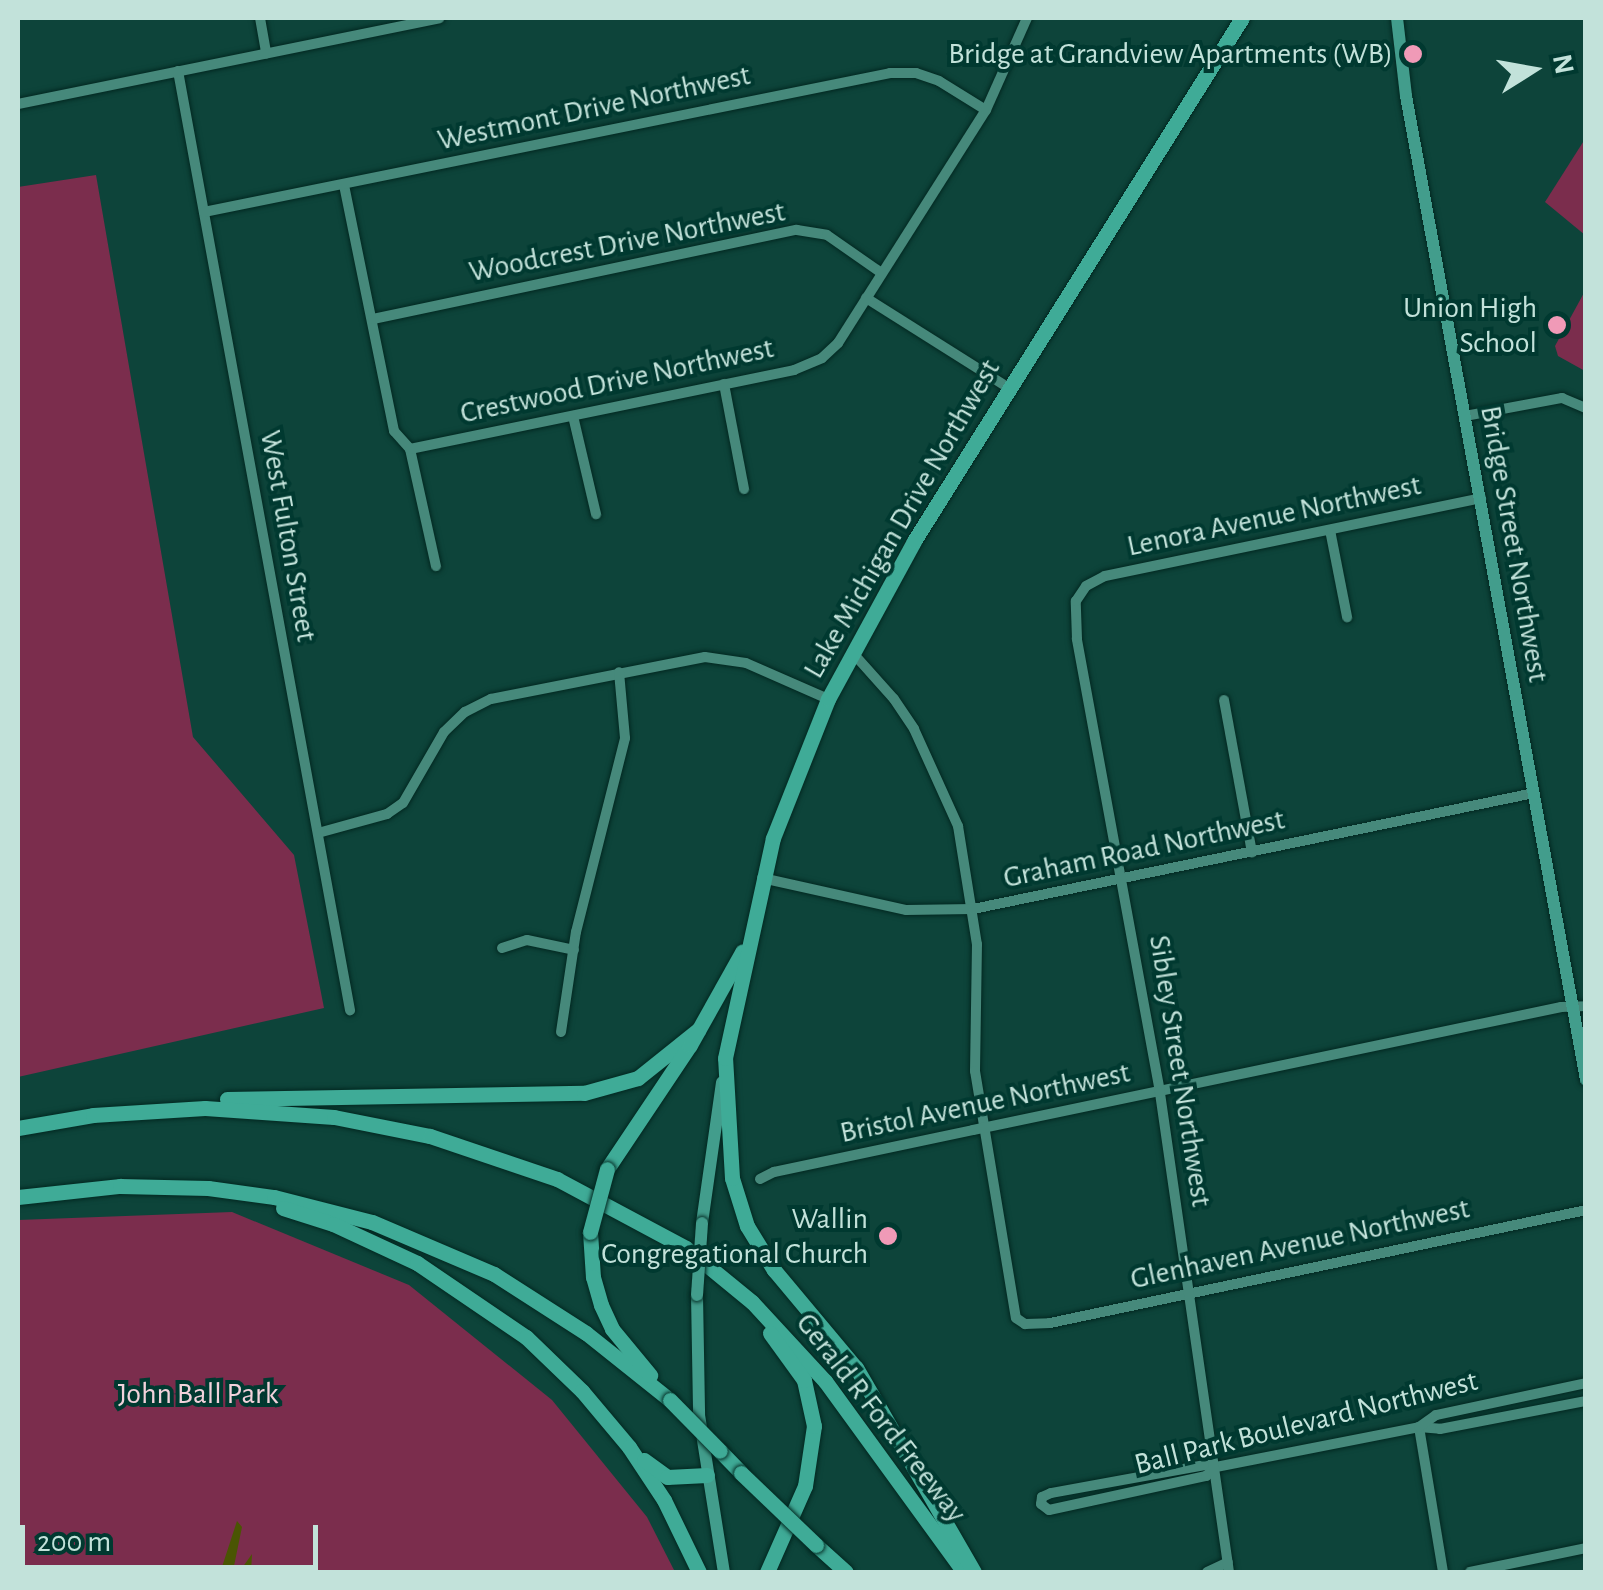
<!DOCTYPE html>
<html>
<head>
<meta charset="utf-8">
<style>
	body { margin:0 }
	#map { position:relative; width:1603px; height:1590px; overflow:hidden; background:#0d443a; font-family:"Alegreya Sans",sans-serif }
	div>[style] { position:absolute }
	.green>* { inset:0; background:#7b2d4d }
	.water>* { inset:0; background:#4a5503 }
	.roads { filter:drop-shadow(0 0 2px #032821) drop-shadow(0 0 2px #032821) }
	.minor>* { height:10px; margin:-5px; padding:0 5px; transform-origin:5px; border-radius:5px; background:#46897b }
	.major>* { height:12px; margin:-6px; padding:0 6px; transform-origin:6px; border-radius:6px; background:#429d8c }
	.highway>* { height:15px; margin:-7.5px; padding:0 7.5px; transform-origin:7.5px; border-radius:7.5px; background:#3fab97 }
	.bridges { filter:drop-shadow(0 0 2px #032821) drop-shadow(0 0 2px #032821) }
	.major-bridge>* { height:12px; margin:-6px; padding:0 6px; transform-origin:6px; border-radius:6px; background:#429d8c }
	.highway-bridge>* { height:15px; margin:-7.5px; padding:0 7.5px; transform-origin:7.5px; border-radius:7.5px; background:#3fab97 }
	.dots>* { width:28px; height:28px; translate:-50% -50%; box-sizing:border-box; border:5px solid #003930; border-radius:50% }
	span { translate:-50% -50%; white-space:nowrap; text-align:center; line-height:1.15; -webkit-text-stroke:8px #003930; paint-order:stroke }
	.poi-label { font-size:30px; color:#c2e2da }
	.right { translate:-100% -50%; text-align:right }
	.street-label { font-size:30px; color:#c2e2da }
	.park-label { font-size:30px; color:#f2d2db }
	.frame { position:absolute; inset:0; border:20px solid #c2e2da; pointer-events:none }
	.north { position:absolute; left:1483px; top:20px; width:100px; height:100px; -webkit-text-stroke:8px #003930; paint-order:stroke; rotate:79deg; font-size:28px; font-weight:700; line-height:40px; text-align:center; color:#c2e2da }
	.north::after { content:''; display:block; margin:auto; width:35px; height:45px; background:#c2e2da; clip-path:polygon(50% 0,100% 100%,50% 72%,0 100%) }
	.scale { position:absolute; left:20px; top:1525px; width:298px; height:45px; box-sizing:border-box; border:5px solid #c2e2da; border-top:0; padding-left:12px; font-size:30px; line-height:35px; white-space:nowrap; color:#c2e2da; -webkit-text-stroke:8px #003930; paint-order:stroke }
</style>
</head>
<body>
<div id="map">
	<div class="green">
		<div style="clip-path:polygon(1585px 139px,1585px 235px,1545px 202px)"></div>
		<div style="clip-path:polygon(96px 175px,193px 737px,294px 855px,324px 1008px,18px 1077px,18px 187px)"></div>
		<div style="clip-path:polygon(1585px 291px,1586px 371px,1585px 371px,1558px 356px,1555px 346px)"></div>
		<div style="clip-path:polygon(232px 1212px,409px 1285px,552px 1400px,647px 1517px,675px 1572px,18px 1572px,18px 1220px)"></div>
	</div>
	<div class="water">
		<div style="clip-path:polygon(237px 1521px,242px 1527px,234px 1566px,242px 1568px,252px 1554px,251px 1572px,221px 1570px)"></div>
	</div>
	<div class="roads">
		<div class="minor">
			<div style="left:260px;top:18px;width:36px;rotate:80deg"></div>
			<div style="left:178px;top:71px;width:955px;rotate:79.62deg"></div>
			<div style="left:18px;top:104px;width:430px;rotate:-11.5deg"></div>
			<div style="left:344px;top:185px;width:251px;rotate:78.5deg"></div>
			<div style="left:394px;top:431px;width:24px;rotate:48deg"></div>
			<div style="left:410px;top:449px;width:120px;rotate:77.5deg"></div>
			<div style="left:204px;top:212px;width:700px;rotate:-11.45deg"></div>
			<div style="left:890px;top:73px;width:26px"></div>
			<div style="left:916px;top:73px;width:24px;rotate:19deg"></div>
			<div style="left:939px;top:81px;width:55px;rotate:31.7deg"></div>
			<div style="left:866px;top:298px;width:169px;rotate:32.2deg"></div>
			<div style="left:373px;top:319px;width:433px;rotate:-11.9deg"></div>
			<div style="left:797px;top:230px;width:30px;rotate:9deg"></div>
			<div style="left:827px;top:235px;width:65px;rotate:34.9deg"></div>
			<div style="left:724px;top:384px;width:107px;rotate:79.2deg"></div>
			<div style="left:573px;top:416px;width:101px;rotate:76.8deg"></div>
			<div style="left:1465px;top:416px;width:99px;rotate:-10.5deg"></div>
			<div style="left:1562px;top:398px;width:26px;rotate:23deg"></div>
			<div style="left:410px;top:449px;width:392px;rotate:-11.6deg"></div>
			<div style="left:794px;top:370px;width:30px;rotate:-23deg"></div>
			<div style="left:822px;top:358px;width:22px;rotate:-43deg"></div>
			<div style="left:838px;top:343px;width:276px;rotate:-57.6deg"></div>
			<div style="left:986px;top:110px;width:101px;rotate:-66deg"></div>
			<div style="left:1330px;top:530px;width:89px;rotate:78.9deg"></div>
			<div style="left:852px;top:652px;width:63px;rotate:48.2deg"></div>
			<div style="left:894px;top:699px;width:36px;rotate:56deg"></div>
			<div style="left:914px;top:729px;width:107px;rotate:65.6deg"></div>
			<div style="left:958px;top:826px;width:120px;rotate:80.9deg"></div>
			<div style="left:977px;top:944px;width:127px;rotate:90.9deg"></div>
			<div style="left:975px;top:1071px;width:250px;rotate:80.6deg"></div>
			<div style="left:1016px;top:1318px;width:11px;rotate:34deg"></div>
			<div style="left:1025px;top:1324px;width:25px;rotate:-2deg"></div>
			<div style="left:1050px;top:1323px;width:548px;rotate:-11.9deg"></div>
			<div style="left:1224px;top:700px;width:155px;rotate:79.6deg"></div>
			<div style="left:318px;top:833px;width:72px;rotate:-15.4deg"></div>
			<div style="left:387px;top:814px;width:19px;rotate:-35deg"></div>
			<div style="left:403px;top:803px;width:82px;rotate:-60deg"></div>
			<div style="left:444px;top:732px;width:29px;rotate:-44deg"></div>
			<div style="left:465px;top:712px;width:29px;rotate:-27deg"></div>
			<div style="left:491px;top:699px;width:218px;rotate:-11.1deg"></div>
			<div style="left:705px;top:657px;width:41px;rotate:8.3deg"></div>
			<div style="left:746px;top:663px;width:90px;rotate:23.7deg"></div>
			<div style="left:762px;top:878px;width:148px;rotate:12.5deg"></div>
			<div style="left:906px;top:910px;width:67px;rotate:-0.9deg"></div>
			<div style="left:973px;top:909px;width:573px;rotate:-11.68deg"></div>
			<div style="left:502px;top:948px;width:26px;rotate:-18deg"></div>
			<div style="left:527px;top:940px;width:48px;rotate:12deg"></div>
			<div style="left:561px;top:1032px;width:101px;rotate:-81.5deg"></div>
			<div style="left:576px;top:932px;width:200px;rotate:-75.8deg"></div>
			<div style="left:625px;top:738px;width:66px;rotate:-95.2deg"></div>
			<div style="left:760px;top:1179px;width:16px;rotate:-27deg"></div>
			<div style="left:774px;top:1172px;width:203px;rotate:-11.9deg"></div>
			<div style="left:973px;top:1130px;width:601px;rotate:-11.81deg"></div>
			<div style="left:1561px;top:1007px;width:25px;rotate:-2deg"></div>
			<div style="left:1419px;top:1427px;width:21px;rotate:5deg"></div>
			<div style="left:1440px;top:1429px;width:149px;rotate:-10.9deg"></div>
			<div style="left:1419px;top:1427px;width:147px;rotate:80.6deg"></div>
			<div style="left:1216px;top:1467px;width:11px;rotate:-170deg"></div>
			<div style="left:1205px;top:1465px;width:157px;rotate:169.7deg"></div>
			<div style="left:1051px;top:1493px;width:10px;rotate:156deg"></div>
			<div style="left:1042px;top:1497px;width:7px;rotate:98deg"></div>
			<div style="left:1041px;top:1504px;width:10px;rotate:37deg"></div>
			<div style="left:1049px;top:1510px;width:161px;rotate:-12.2deg"></div>
			<div style="left:1206px;top:1476px;width:13px;rotate:-42deg"></div>
			<div style="left:1216px;top:1467px;width:207px;rotate:-11.1deg"></div>
			<div style="left:1419px;top:1427px;width:21px;rotate:-35deg"></div>
			<div style="left:1436px;top:1415px;width:153px;rotate:-12deg"></div>
			<div style="left:1207px;top:1572px;width:23px;rotate:-25deg"></div>
			<div style="left:1229px;top:1572px;width:485px;rotate:-98.2deg"></div>
			<div style="left:1160px;top:1092px;width:461px;rotate:-100.4deg"></div>
			<div style="left:1077px;top:639px;width:38px;rotate:-92deg"></div>
			<div style="left:1076px;top:601px;width:18px;rotate:-56deg"></div>
			<div style="left:1086px;top:586px;width:21px;rotate:-28deg"></div>
			<div style="left:1105px;top:576px;width:384px;rotate:-11.7deg"></div>
			<div style="left:1470px;top:1572px;width:118px;rotate:-11.7deg"></div>
		</div>
		<div class="major">
			<div style="left:1397px;top:18px;width:79px;rotate:83.4deg"></div>
			<div style="left:1406px;top:96px;width:1000px;rotate:79.63deg"></div>
			<div style="left:702px;top:1223px;width:142px;rotate:-81.9deg"></div>
			<div style="left:697px;top:1295px;width:120px;rotate:89deg"></div>
			<div style="left:699px;top:1415px;width:159px;rotate:81deg"></div>
		</div>
		<div class="highway">
			<div style="left:227px;top:1099px;width:357px;rotate:-1deg"></div>
			<div style="left:584px;top:1093px;width:56px;rotate:-15.5deg"></div>
			<div style="left:638px;top:1078px;width:77px;rotate:-38.7deg"></div>
			<div style="left:18px;top:1128px;width:76px;rotate:-9.8deg"></div>
			<div style="left:93px;top:1115px;width:112px;rotate:-3.6deg"></div>
			<div style="left:205px;top:1108px;width:129px;rotate:4deg"></div>
			<div style="left:334px;top:1117px;width:98px;rotate:11.2deg"></div>
			<div style="left:430px;top:1136px;width:134px;rotate:18.7deg"></div>
			<div style="left:557px;top:1179px;width:146px;rotate:28.1deg"></div>
			<div style="left:686px;top:1248px;width:85px;rotate:39.3deg"></div>
			<div style="left:752px;top:1302px;width:108px;rotate:47.3deg"></div>
			<div style="left:825px;top:1381px;width:236px;rotate:54deg"></div>
			<div style="left:607px;top:1169px;width:149px;rotate:-56.2deg"></div>
			<div style="left:690px;top:1045px;width:107px;rotate:-60.8deg"></div>
			<div style="left:18px;top:1197px;width:103px;rotate:-6.2deg"></div>
			<div style="left:120px;top:1186px;width:88px;rotate:1.3deg"></div>
			<div style="left:208px;top:1188px;width:67px;rotate:7.8deg"></div>
			<div style="left:274px;top:1197px;width:101px;rotate:14.3deg"></div>
			<div style="left:372px;top:1222px;width:133px;rotate:23.1deg"></div>
			<div style="left:494px;top:1274px;width:109px;rotate:32.7deg"></div>
			<div style="left:586px;top:1333px;width:107px;rotate:38.6deg"></div>
			<div style="left:283px;top:1208px;width:52px;rotate:17.7deg"></div>
			<div style="left:333px;top:1224px;width:93px;rotate:24.9deg"></div>
			<div style="left:417px;top:1263px;width:132px;rotate:34.2deg"></div>
			<div style="left:526px;top:1337px;width:78px;rotate:44deg"></div>
			<div style="left:582px;top:1391px;width:73px;rotate:50deg"></div>
			<div style="left:629px;top:1447px;width:64px;rotate:56.6deg"></div>
			<div style="left:664px;top:1500px;width:80px;rotate:64.1deg"></div>
			<div style="left:590px;top:1232px;width:45px;rotate:86.2deg"></div>
			<div style="left:593px;top:1277px;width:29px;rotate:74deg"></div>
			<div style="left:601px;top:1305px;width:26px;rotate:65deg"></div>
			<div style="left:612px;top:1329px;width:60px;rotate:50.4deg"></div>
			<div style="left:720px;top:1451px;width:30px;rotate:46deg"></div>
			<div style="left:644px;top:1460px;width:29px;rotate:36deg"></div>
			<div style="left:667px;top:1477px;width:40px;rotate:-2.9deg"></div>
			<div style="left:816px;top:1545px;width:40px;rotate:42deg"></div>
			<div style="left:767px;top:1572px;width:94px;rotate:-66.2deg"></div>
			<div style="left:805px;top:1486px;width:61px;rotate:-81.5deg"></div>
			<div style="left:814px;top:1426px;width:47px;rotate:-102.3deg"></div>
			<div style="left:804px;top:1380px;width:58px;rotate:-125.9deg"></div>
			<div style="left:974px;top:1572px;width:236px;rotate:-120deg"></div>
			<div style="left:856px;top:1368px;width:128px;rotate:-129.9deg"></div>
			<div style="left:774px;top:1270px;width:52px;rotate:-121.5deg"></div>
			<div style="left:747px;top:1226px;width:50px;rotate:-107.4deg"></div>
			<div style="left:732px;top:1178px;width:120px;rotate:-93.3deg"></div>
			<div style="left:725px;top:1058px;width:225px;rotate:-77.7deg"></div>
			<div style="left:773px;top:838px;width:149px;rotate:-68.4deg"></div>
			<div style="left:828px;top:699px;width:180px;rotate:-61.4deg"></div>
			<div style="left:914px;top:541px;width:617px;rotate:-57.91deg"></div>
		</div>
	</div>
	<div class="bridges">
		<div class="major-bridge">
			<div style="left:697px;top:1295px;width:72px;rotate:-86deg"></div>
		</div>
		<div class="highway-bridge">
			<div style="left:590px;top:1232px;width:65px;rotate:-74.9deg"></div>
			<div style="left:670px;top:1400px;width:71px;rotate:45.6deg"></div>
			<div style="left:741px;top:1473px;width:104px;rotate:43.8deg"></div>
		</div>
	</div>
	<div class="dots">
		<div style="left:1413px;top:54px;background:#f09ab7"></div>
		<div style="left:1557px;top:325px;background:#f09ab7"></div>
		<div style="left:888px;top:1236px;background:#f09ab7"></div>
	</div>
	<div class="poi-label">
		<span class="right" style="left:1393px;top:54px">Bridge at Grandview Apartments (WB)</span>
		<span class="right" style="left:1537px;top:325px">Union High<br>School</span>
		<span class="right" style="left:868px;top:1236px">Wallin<br>Congregational Church</span>
	</div>
	<div class="street-label">
		<span style="left:594px;top:108px;rotate:-12deg">Westmont Drive Northwest</span>
		<span style="left:627px;top:242px;rotate:-11deg">Woodcrest Drive Northwest</span>
		<span style="left:617px;top:381px;rotate:-12deg">Crestwood Drive Northwest</span>
		<span style="left:1274px;top:516px;rotate:-12deg">Lenora Avenue Northwest</span>
		<span style="left:902px;top:519px;rotate:-60deg">Lake Michigan Drive Northwest</span>
		<span style="left:288px;top:536px;rotate:80deg">West Fulton Street</span>
		<span style="left:1514px;top:544px;rotate:80deg">Bridge Street Northwest</span>
		<span style="left:1144px;top:849px;rotate:-12deg">Graham Road Northwest</span>
		<span style="left:1180px;top:1071px;rotate:81deg">Sibley Street Northwest</span>
		<span style="left:985px;top:1103px;rotate:-12deg">Bristol Avenue Northwest</span>
		<span style="left:1300px;top:1244px;rotate:-12deg">Glenhaven Avenue Northwest</span>
		<span style="left:881px;top:1418px;rotate:52deg">Gerald R Ford Freeway</span>
		<span style="left:1306px;top:1423px;rotate:-14deg">Ball Park Boulevard Northwest</span>
	</div>
	<div class="park-label">
		<span style="left:198px;top:1394px">John Ball Park</span>
	</div>
	<div class="frame"></div>
	<div class="north">N</div>
	<div class="scale">200 m</div>
</div>
</body>
</html>
